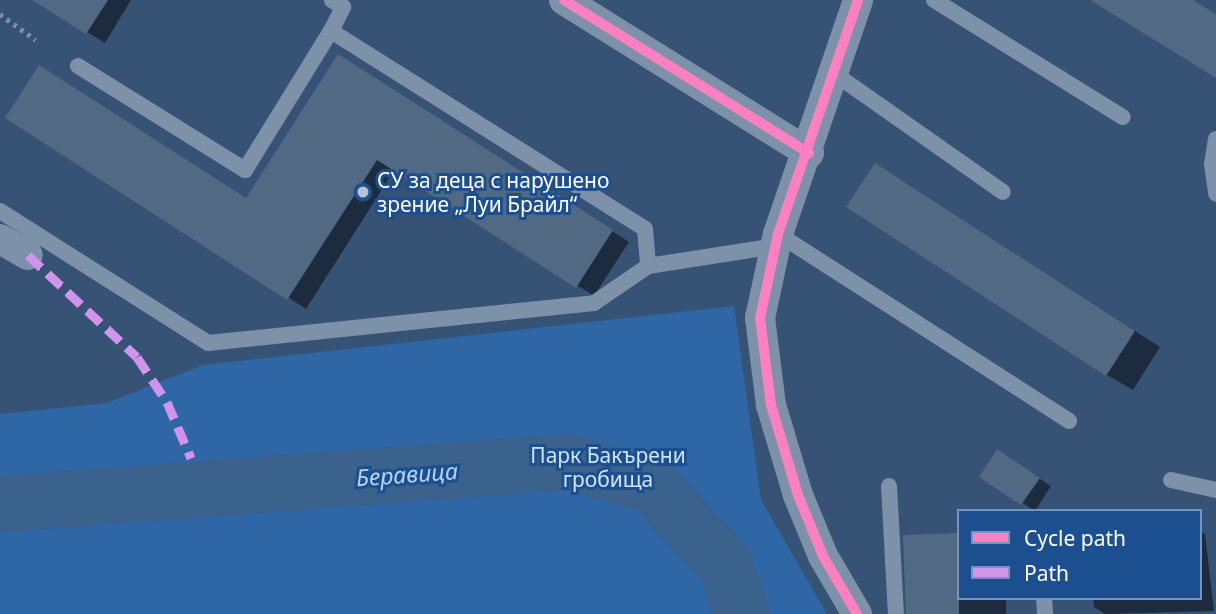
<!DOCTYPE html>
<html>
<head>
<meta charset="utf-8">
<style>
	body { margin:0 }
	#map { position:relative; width:1216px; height:614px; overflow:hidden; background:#365274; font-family:"Noto Sans",sans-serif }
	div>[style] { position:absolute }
	.green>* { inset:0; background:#2f66a5 }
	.shadow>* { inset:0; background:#0007 }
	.river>* { height:56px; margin:-28px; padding:0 28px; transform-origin:28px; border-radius:28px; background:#3b618d }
	.building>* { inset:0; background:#526984 }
	.path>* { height:4.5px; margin-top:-2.25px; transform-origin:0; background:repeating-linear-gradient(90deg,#7d92a8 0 3.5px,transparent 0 8.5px) }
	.service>* { height:16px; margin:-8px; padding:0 8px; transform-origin:8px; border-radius:8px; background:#7d92a8 }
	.minor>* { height:30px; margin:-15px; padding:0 15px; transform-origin:15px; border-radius:15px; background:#7d92a8 }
	.quiet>* { height:9px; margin-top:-4.5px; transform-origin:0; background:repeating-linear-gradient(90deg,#d193ec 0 18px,transparent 0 27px) }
	.cycleway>* { height:10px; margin:-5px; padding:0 5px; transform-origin:5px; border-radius:5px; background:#ff80c0 }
	.dots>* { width:19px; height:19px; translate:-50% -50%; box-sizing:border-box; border:4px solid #1b4f8f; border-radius:50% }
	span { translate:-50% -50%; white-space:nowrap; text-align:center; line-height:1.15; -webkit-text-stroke:6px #1b4f8f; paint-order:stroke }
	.poi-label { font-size:21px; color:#fff }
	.left { translate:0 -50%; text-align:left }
	.park-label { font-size:21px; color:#cfe3fa }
	.water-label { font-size:23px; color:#b5d3f5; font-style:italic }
	.legend { position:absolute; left:957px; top:509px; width:245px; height:91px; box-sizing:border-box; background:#1b4f8f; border:2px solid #7695bc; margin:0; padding:9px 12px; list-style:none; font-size:21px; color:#fff }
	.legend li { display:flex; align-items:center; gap:14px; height:35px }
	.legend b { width:35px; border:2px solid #7695bc }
</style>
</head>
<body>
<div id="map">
	<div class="green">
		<div style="clip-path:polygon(734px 306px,761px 500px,827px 614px,0 614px,0 414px,107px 403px,203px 365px)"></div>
	</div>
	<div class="shadow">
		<div style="clip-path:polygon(35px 0,131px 0,105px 43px)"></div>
		<div style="clip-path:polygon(356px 66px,629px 242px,594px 296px,395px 169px,306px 309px,7px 118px,247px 200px)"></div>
		<div style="clip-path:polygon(901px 180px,1160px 347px,1133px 390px,1107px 375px)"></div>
		<div style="clip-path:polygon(1009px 459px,1051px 486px,1035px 511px,981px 476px)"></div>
		<div style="clip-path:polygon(1200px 532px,1205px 534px,1214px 611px,1105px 614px,1094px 607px,1093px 598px,1200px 598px)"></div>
		<div style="clip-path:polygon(959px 598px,1006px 598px,1006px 614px,907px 614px)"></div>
	</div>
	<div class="river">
		<div style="left:0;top:504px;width:570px;rotate:-4.23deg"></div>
		<div style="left:568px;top:462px;width:86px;rotate:15.5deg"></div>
		<div style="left:651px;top:485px;width:108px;rotate:46.9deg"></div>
		<div style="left:725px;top:564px;width:53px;rotate:71.2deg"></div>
	</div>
	<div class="building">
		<div style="clip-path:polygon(32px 0,108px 0,86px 34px)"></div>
		<div style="clip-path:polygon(1090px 0,1193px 0,1216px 14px,1216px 78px)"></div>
		<div style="clip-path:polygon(338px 54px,613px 230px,576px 288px,377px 160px,287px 300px,5px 118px,39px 65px,246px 198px)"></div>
		<div style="clip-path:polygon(875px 163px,1135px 331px,1106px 376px,846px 207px)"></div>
		<div style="clip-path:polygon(997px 449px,1040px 478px,1021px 505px,979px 477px)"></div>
		<div style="clip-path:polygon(959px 533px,959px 614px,906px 614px,903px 535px)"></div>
	</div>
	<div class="path">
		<div style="left:0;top:14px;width:44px;rotate:35.8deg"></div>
	</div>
	<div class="service">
		<div style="left:934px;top:0;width:222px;rotate:31.8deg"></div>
		<div style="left:331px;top:31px;width:27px;rotate:-63deg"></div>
		<div style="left:343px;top:7px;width:13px;rotate:-148deg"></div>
		<div style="left:78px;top:66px;width:197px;rotate:31.9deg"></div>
		<div style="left:245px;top:170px;width:163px;rotate:-58.3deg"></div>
		<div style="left:331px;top:31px;width:371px;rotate:32.2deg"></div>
		<div style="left:645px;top:229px;width:37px;rotate:85deg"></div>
		<div style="left:835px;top:74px;width:205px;rotate:35.1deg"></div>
		<div style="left:1216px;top:139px;width:25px;rotate:99deg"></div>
		<div style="left:1212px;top:164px;width:30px;rotate:82deg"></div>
		<div style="left:0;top:211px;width:246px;rotate:32.4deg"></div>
		<div style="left:208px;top:343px;width:388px;rotate:-5.9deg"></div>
		<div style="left:594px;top:303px;width:65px;rotate:-34.4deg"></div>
		<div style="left:648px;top:266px;width:130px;rotate:-8.9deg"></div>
		<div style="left:778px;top:234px;width:346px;rotate:32.7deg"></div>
		<div style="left:1171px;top:480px;width:46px;rotate:12.5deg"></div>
		<div style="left:889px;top:486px;width:128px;rotate:86.9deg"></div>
		<div style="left:1044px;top:598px;width:16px;rotate:86deg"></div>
	</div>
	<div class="minor">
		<div style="left:564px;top:0;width:289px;rotate:32deg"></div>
		<div style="left:0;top:239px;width:32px;rotate:30deg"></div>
		<div style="left:857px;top:614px;width:67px;rotate:-120.4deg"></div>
		<div style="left:823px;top:556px;width:66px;rotate:-112.3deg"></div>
		<div style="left:798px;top:495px;width:94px;rotate:-106.7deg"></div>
		<div style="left:771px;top:405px;width:88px;rotate:-97.2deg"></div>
		<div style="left:760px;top:318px;width:86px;rotate:-77.9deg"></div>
		<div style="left:778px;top:234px;width:247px;rotate:-71.1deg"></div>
	</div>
	<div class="quiet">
		<div style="left:28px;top:255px;width:149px;rotate:43.1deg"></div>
		<div style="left:137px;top:357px;width:54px;rotate:56.3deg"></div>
		<div style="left:167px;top:402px;width:61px;rotate:66.8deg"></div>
	</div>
	<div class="cycleway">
		<div style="left:564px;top:0;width:289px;rotate:32deg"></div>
		<div style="left:857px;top:614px;width:67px;rotate:-120.4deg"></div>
		<div style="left:823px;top:556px;width:66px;rotate:-112.3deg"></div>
		<div style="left:798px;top:495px;width:94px;rotate:-106.7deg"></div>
		<div style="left:771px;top:405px;width:88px;rotate:-97.2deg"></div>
		<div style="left:760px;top:318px;width:86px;rotate:-77.9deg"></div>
		<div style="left:778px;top:234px;width:247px;rotate:-71.1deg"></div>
	</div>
	<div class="dots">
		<div style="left:363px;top:192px;background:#b9c2ce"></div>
	</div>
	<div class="poi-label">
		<span class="left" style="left:377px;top:192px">СУ за деца с нарушено<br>зрение „Луи Брайл“</span>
	</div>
	<div class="park-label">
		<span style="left:608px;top:467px">Парк Бакърени<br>гробища</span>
	</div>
	<div class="water-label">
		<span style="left:407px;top:474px;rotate:-4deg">Беравица</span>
	</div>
	<ul class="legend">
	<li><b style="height:9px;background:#ff80c0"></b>Cycle path</li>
	<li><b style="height:9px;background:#d193ec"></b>Path</li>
	</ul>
</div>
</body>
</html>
